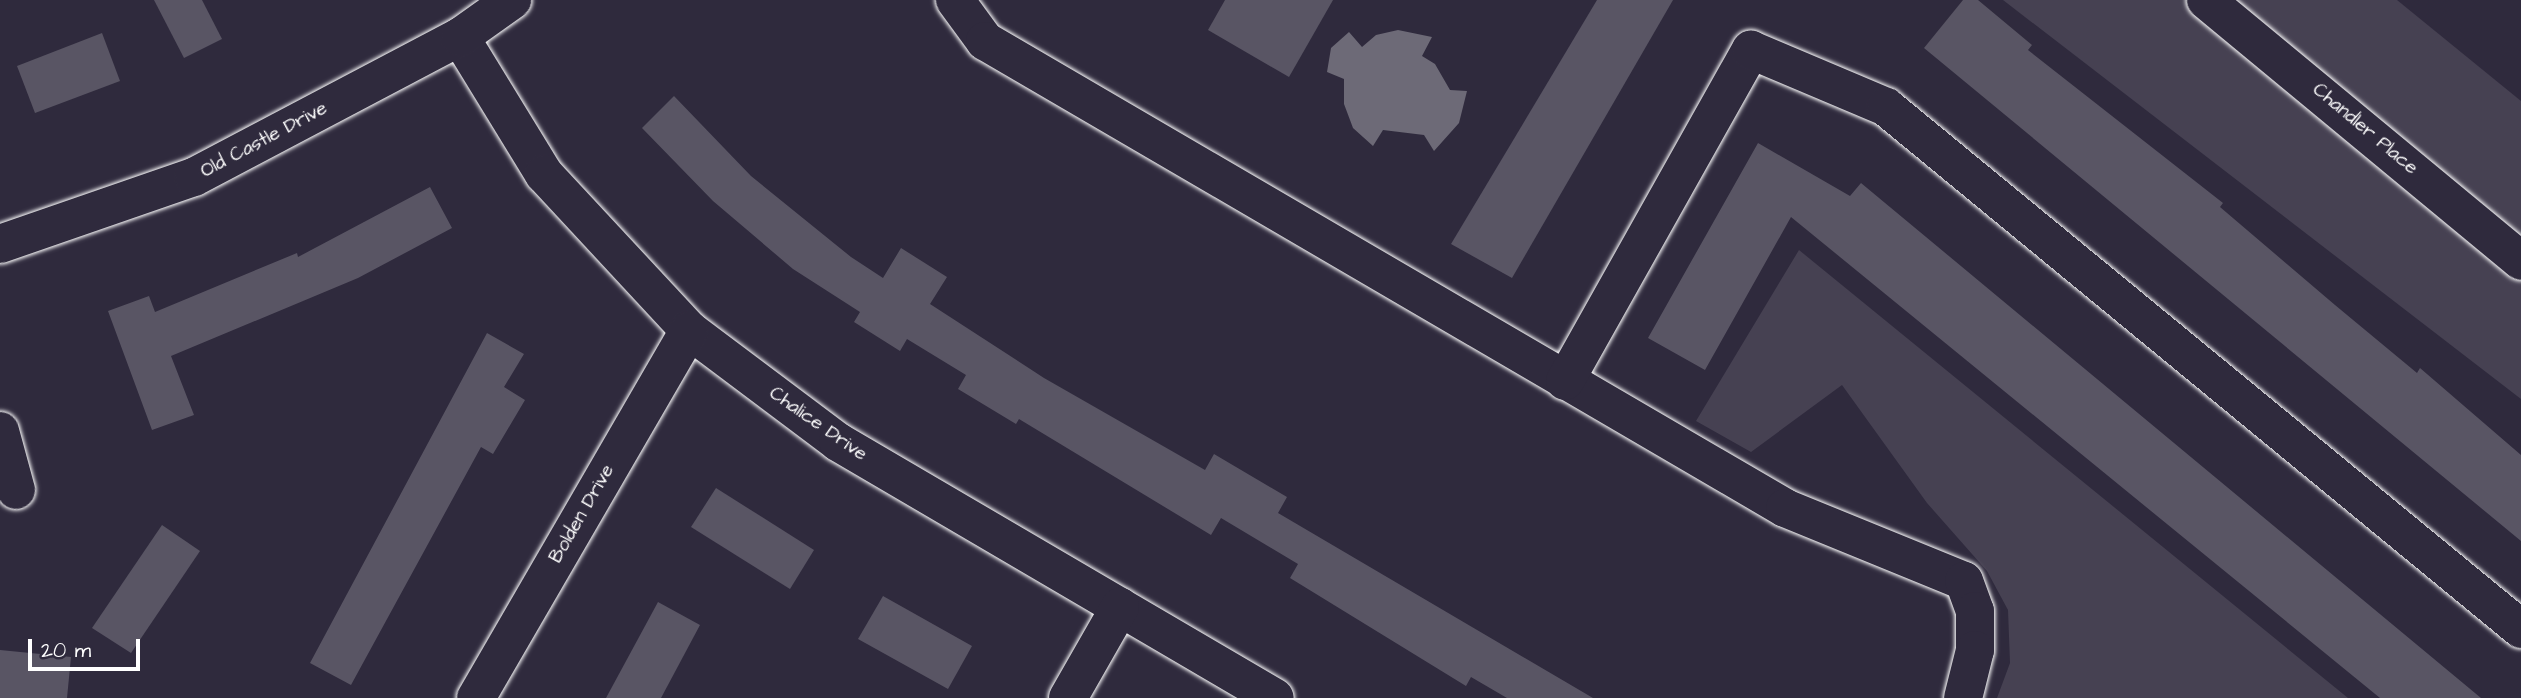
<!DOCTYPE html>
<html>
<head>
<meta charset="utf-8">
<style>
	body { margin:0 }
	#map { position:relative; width:2521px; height:698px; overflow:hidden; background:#2f2a3d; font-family:"Architects Daughter",sans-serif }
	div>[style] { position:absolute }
	.green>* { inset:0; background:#464152 }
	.water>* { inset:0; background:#6d6a77 }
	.building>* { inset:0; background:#595564 }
	.roads { filter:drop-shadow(0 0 2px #fff) drop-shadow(0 0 2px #fff) }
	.minor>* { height:38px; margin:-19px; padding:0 19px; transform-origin:19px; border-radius:19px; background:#2f2a3d }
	span { translate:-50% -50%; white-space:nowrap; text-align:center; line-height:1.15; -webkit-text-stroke:5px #2f2a3d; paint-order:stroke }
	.street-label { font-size:19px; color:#fff }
	.scale { position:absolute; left:28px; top:639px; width:112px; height:32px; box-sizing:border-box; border:4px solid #fff; border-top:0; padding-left:9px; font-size:21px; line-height:24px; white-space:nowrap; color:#fff; -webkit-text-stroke:5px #2f2a3d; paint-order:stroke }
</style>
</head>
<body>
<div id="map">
	<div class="green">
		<div style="clip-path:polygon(2003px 0,2397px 0,2521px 101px,2521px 399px)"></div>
		<div style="clip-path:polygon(1799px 250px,2348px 698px,1997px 698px,2010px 663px,2008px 610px,1987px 571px,1927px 503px,1842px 385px,1751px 452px,1696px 421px)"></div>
	</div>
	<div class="water">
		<div style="clip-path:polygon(1398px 30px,1432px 37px,1422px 56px,1435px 64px,1450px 90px,1467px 91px,1459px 123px,1434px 151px,1424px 135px,1383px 130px,1373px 146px,1353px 128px,1344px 104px,1344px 79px,1327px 72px,1331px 48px,1349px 32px,1362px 47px,1376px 35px)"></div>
	</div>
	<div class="building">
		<div style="clip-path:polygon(154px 0,202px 0,222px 39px,184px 58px)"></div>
		<div style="clip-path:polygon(1225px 0,1333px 0,1289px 77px,1208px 30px)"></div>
		<div style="clip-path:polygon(1597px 0,1673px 0,1512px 278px,1451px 244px)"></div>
		<div style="clip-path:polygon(1963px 0,1978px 0,2032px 45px,2028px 50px,2223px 203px,2220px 207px,2335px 305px,2417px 373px,2420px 368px,2521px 455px,2521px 541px,1924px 48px)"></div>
		<div style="clip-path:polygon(102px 33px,120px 81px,35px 113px,17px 66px)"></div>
		<div style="clip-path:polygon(674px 96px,751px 176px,851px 257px,883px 278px,901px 248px,947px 277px,930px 304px,1044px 378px,1205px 470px,1214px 454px,1287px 497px,1278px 513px,1593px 698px,1507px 698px,1471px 677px,1466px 686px,1290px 578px,1298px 564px,1221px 518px,1211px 535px,1019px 419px,1016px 424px,958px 389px,966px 375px,907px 339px,900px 351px,854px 322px,860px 312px,793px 269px,713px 201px,642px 128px)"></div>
		<div style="clip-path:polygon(1758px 143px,1850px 196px,1861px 183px,2481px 698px,2380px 698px,1791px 217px,1705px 370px,1648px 338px)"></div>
		<div style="clip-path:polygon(430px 187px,452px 228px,358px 278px,171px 356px,194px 415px,152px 430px,108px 311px,149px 296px,155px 312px,297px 253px,298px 257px)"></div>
		<div style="clip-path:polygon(487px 333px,524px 354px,504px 387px,525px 400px,493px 454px,481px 447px,351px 685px,310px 663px)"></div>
		<div style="clip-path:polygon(716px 488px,814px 550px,790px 589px,691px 527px)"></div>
		<div style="clip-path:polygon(162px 525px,200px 551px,131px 653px,92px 628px)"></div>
		<div style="clip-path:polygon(883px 596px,972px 646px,948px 689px,858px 639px)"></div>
		<div style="clip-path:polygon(658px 602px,700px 625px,661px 698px,606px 698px)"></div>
		<div style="clip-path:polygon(0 650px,71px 657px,67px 698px,0 698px)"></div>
	</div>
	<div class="roads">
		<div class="minor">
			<div style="left:955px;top:0;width:51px;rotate:53.8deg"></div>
			<div style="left:985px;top:41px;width:926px;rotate:30.27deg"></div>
			<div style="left:1785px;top:508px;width:193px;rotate:22.2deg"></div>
			<div style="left:1964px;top:581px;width:32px;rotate:70deg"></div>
			<div style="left:1975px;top:611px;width:39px;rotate:90deg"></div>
			<div style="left:1975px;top:650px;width:49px;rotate:104deg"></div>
			<div style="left:2206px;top:0;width:409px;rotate:39.6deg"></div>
			<div style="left:460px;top:37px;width:161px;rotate:58.5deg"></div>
			<div style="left:544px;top:174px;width:213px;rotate:47.1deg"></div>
			<div style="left:689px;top:330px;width:186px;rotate:36.9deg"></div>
			<div style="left:838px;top:442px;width:506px;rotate:30.36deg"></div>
			<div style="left:0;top:244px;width:205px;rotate:-19.1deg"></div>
			<div style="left:194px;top:177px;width:301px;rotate:-27.8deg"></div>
			<div style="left:460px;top:37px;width:64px;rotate:-35.4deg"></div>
			<div style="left:1565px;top:381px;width:380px;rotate:-60.7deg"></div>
			<div style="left:1751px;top:50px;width:147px;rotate:22.9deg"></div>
			<div style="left:1886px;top:107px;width:822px;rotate:39.42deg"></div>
			<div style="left:0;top:431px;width:61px;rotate:74.8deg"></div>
			<div style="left:476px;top:698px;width:425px;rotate:-59.9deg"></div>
			<div style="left:1068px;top:698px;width:105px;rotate:-60.3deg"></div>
		</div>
	</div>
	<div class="street-label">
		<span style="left:2365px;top:129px;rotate:40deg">Chandler Place</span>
		<span style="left:264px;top:140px;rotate:-28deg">Old Castle Drive</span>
		<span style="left:818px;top:424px;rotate:35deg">Chalice Drive</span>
		<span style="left:582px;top:514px;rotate:-60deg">Bolden Drive</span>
	</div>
	<div class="scale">20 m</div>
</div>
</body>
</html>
